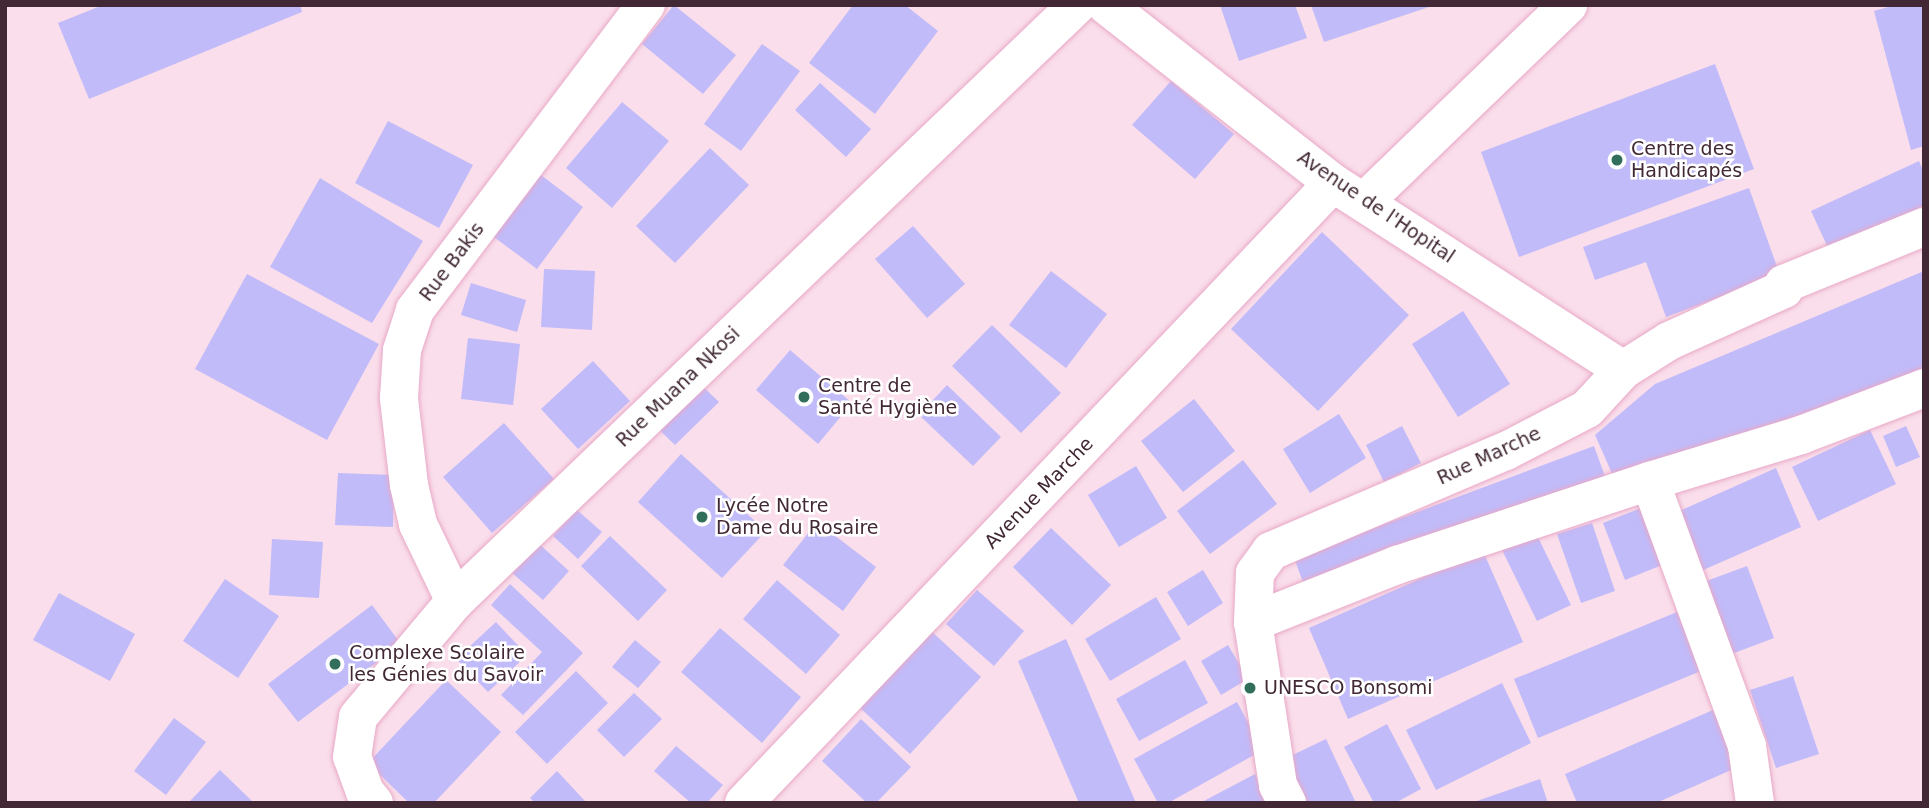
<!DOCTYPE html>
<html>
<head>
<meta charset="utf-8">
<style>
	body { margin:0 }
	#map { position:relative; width:1929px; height:808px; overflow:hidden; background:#fadeeb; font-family:"DejaVu Sans",sans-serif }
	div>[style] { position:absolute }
	.building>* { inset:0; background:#c1bbf9 }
	.roads { filter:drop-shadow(0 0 2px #e8a8c7) drop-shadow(0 0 2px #e8a8c7) }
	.minor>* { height:38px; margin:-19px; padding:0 19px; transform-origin:19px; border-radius:19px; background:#fff }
	.dots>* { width:19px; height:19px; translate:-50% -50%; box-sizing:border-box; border:4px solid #fff; border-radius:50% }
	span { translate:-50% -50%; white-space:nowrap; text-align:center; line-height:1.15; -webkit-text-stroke:5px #fff; paint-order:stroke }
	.poi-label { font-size:19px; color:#412834 }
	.left { translate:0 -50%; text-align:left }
	.street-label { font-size:19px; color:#412834 }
	.frame { position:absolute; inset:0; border:7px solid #412834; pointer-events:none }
</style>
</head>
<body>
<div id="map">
	<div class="building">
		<div style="clip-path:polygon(103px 5px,300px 5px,302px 12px,89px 99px,58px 23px)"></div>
		<div style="clip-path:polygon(674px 5px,736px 55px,703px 94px,642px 44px)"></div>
		<div style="clip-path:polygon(853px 5px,905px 5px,938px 31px,875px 114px,809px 63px)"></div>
		<div style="clip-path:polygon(1220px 5px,1295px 5px,1307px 38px,1239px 61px)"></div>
		<div style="clip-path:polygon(1311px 5px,1432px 5px,1432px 6px,1324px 42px)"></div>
		<div style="clip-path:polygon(1895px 5px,1924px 5px,1924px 146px,1911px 150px,1874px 11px)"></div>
		<div style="clip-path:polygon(762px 44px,800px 71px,741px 151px,704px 124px)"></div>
		<div style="clip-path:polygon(1715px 64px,1754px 169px,1519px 257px,1481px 152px)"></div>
		<div style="clip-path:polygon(1171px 81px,1234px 134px,1195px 179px,1132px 125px)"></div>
		<div style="clip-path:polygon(820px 83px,871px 129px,846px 157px,795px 110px)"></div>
		<div style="clip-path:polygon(622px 102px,669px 141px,612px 208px,566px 168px)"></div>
		<div style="clip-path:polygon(388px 121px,473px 165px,439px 228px,355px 183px)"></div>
		<div style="clip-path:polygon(710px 148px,749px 185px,675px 263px,636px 226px)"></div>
		<div style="clip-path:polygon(1919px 161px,1924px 172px,1924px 206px,1829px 250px,1811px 211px)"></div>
		<div style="clip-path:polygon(537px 172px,583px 207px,537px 269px,490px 234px)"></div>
		<div style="clip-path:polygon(320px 178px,423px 241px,372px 323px,270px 267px)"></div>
		<div style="clip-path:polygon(1749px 188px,1780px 275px,1666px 317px,1646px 262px,1595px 280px,1583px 247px)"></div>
		<div style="clip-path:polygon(913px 226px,965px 284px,927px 318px,875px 259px)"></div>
		<div style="clip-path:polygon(1322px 232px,1409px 315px,1318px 411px,1231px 329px)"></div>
		<div style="clip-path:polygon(544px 269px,595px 271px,592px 330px,541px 327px)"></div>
		<div style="clip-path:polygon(1051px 271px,1107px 314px,1066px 368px,1009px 325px)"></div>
		<div style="clip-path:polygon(1924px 271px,1924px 372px,1614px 478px,1595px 435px,1655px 384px)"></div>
		<div style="clip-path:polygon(247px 274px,379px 344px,327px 440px,195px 369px)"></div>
		<div style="clip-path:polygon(471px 283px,526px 300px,517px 332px,461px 315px)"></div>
		<div style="clip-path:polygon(1463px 311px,1510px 384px,1458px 417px,1412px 344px)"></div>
		<div style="clip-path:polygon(992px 325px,1061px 393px,1021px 433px,952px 366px)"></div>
		<div style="clip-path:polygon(468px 338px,520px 344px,513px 405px,461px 399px)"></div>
		<div style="clip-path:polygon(790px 350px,852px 403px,818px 444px,756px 390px)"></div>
		<div style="clip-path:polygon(593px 361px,630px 401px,578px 449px,541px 409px)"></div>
		<div style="clip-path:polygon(696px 380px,719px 402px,675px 445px,652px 423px)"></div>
		<div style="clip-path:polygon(947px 385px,1001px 437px,973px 466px,919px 415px)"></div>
		<div style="clip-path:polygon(1194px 399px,1235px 451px,1183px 492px,1141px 441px)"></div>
		<div style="clip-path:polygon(1339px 414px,1366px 458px,1310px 493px,1283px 449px)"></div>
		<div style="clip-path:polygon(504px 423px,554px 479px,492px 533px,443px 477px)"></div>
		<div style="clip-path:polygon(1402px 426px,1421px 463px,1384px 482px,1366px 445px)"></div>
		<div style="clip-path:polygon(1906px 426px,1920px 457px,1896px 467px,1883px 436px)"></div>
		<div style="clip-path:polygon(1870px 430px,1896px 484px,1818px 521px,1792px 467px)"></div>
		<div style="clip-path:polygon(1594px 446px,1606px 479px,1306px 590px,1294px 558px)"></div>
		<div style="clip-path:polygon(681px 454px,766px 531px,722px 578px,638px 502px)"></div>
		<div style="clip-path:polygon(1243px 460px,1277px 504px,1210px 554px,1177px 511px)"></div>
		<div style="clip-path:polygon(1136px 466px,1167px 518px,1119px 547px,1088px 495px)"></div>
		<div style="clip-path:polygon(1776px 468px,1801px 527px,1701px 571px,1675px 513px)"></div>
		<div style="clip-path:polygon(338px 473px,394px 475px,393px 527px,335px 525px)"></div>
		<div style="clip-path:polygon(1646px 506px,1667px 563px,1625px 580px,1603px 523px)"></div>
		<div style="clip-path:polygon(577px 510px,602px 532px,578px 559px,553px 536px)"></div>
		<div style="clip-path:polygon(817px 522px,876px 567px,843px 611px,783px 565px)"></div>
		<div style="clip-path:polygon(1592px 523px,1615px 591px,1581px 603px,1557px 534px)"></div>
		<div style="clip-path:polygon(1051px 528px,1111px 585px,1072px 625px,1013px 567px)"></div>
		<div style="clip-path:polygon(1535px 531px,1571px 605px,1537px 621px,1501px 548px)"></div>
		<div style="clip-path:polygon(610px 536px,667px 590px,638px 621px,581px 566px)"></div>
		<div style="clip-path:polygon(272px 539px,323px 542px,319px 598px,269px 595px)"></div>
		<div style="clip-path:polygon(538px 543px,569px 571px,543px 600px,511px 572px)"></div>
		<div style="clip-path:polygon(1483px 551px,1523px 642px,1348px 719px,1309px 628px)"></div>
		<div style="clip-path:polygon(1747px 566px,1774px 638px,1729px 655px,1701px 583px)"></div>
		<div style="clip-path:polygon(1203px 570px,1223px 603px,1188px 626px,1167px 592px)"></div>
		<div style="clip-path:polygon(225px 579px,279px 616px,238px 678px,183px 641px)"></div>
		<div style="clip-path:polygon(777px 580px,840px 635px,806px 674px,743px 619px)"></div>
		<div style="clip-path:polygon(510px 584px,583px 653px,523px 715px,501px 695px,542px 652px,491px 605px)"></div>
		<div style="clip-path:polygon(977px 590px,1024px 631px,994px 666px,946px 624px)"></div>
		<div style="clip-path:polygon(59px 593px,135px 634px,110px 681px,33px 640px)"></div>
		<div style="clip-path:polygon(1156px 597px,1181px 639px,1110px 681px,1085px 639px)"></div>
		<div style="clip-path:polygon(372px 605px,401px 644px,298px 722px,268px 684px)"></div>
		<div style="clip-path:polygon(1677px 612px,1701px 671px,1538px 738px,1514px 679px)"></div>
		<div style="clip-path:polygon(496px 622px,527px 655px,488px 692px,456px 659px)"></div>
		<div style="clip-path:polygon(720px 628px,801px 697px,762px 743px,681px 672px)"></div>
		<div style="clip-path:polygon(930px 630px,981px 677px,910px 754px,859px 707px)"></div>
		<div style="clip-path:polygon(1066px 639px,1136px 803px,1079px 803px,1018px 661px)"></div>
		<div style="clip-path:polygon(635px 640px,661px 662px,638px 688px,612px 667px)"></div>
		<div style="clip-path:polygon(1228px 645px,1248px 679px,1221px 695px,1201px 661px)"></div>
		<div style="clip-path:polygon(1185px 660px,1208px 703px,1139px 741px,1116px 699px)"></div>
		<div style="clip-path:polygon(576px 671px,608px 703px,547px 764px,515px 732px)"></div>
		<div style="clip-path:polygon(1793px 676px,1819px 754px,1776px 768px,1750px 690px)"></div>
		<div style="clip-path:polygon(446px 680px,501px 732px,434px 803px,409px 803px,368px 763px)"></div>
		<div style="clip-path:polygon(1502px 683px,1531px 743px,1436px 790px,1406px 730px)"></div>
		<div style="clip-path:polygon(634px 693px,662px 719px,624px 757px,597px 730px)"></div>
		<div style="clip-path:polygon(1237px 702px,1263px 750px,1168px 803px,1158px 803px,1134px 759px)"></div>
		<div style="clip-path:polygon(1713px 710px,1738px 767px,1656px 803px,1577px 803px,1565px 774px)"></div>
		<div style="clip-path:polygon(174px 718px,206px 742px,166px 795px,134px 771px)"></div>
		<div style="clip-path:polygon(861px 719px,911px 767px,876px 803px,867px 803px,822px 761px)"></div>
		<div style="clip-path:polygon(1387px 724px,1421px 789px,1395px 803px,1374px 803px,1344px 747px)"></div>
		<div style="clip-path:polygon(1326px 739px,1356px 803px,1300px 803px,1280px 761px)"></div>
		<div style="clip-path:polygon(676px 746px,723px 785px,707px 803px,691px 803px,654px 771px)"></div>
		<div style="clip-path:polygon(220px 770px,254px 803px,188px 803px)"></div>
		<div style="clip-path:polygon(557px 771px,585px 801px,583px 803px,535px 803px,530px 798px)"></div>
		<div style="clip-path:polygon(1255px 774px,1269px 803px,1200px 803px)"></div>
		<div style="clip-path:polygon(1540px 779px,1548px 803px,1474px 803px,1474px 802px)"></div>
	</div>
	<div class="roads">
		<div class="minor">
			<div style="left:1106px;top:5px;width:288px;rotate:38.1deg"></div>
			<div style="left:1333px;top:183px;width:345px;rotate:32.8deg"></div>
			<div style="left:1364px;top:202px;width:284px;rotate:-44deg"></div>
			<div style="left:1650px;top:481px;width:282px;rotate:69.9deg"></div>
			<div style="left:1747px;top:746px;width:58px;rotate:82deg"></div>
			<div style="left:455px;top:601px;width:85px;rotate:-115.7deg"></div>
			<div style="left:418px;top:524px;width:40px;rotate:-103deg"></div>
			<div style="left:409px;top:485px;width:88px;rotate:-96.6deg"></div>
			<div style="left:399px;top:398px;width:48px;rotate:-86.4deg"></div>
			<div style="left:402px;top:350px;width:42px;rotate:-72deg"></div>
			<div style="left:415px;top:310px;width:383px;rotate:-52.9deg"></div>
			<div style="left:1253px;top:622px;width:155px;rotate:-21.6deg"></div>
			<div style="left:1397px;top:565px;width:267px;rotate:-18.4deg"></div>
			<div style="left:1650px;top:481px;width:158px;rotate:-16.9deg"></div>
			<div style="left:1801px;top:435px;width:132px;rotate:-20.9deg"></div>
			<div style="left:374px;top:803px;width:14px;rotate:-129deg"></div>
			<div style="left:365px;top:792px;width:37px;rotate:-110deg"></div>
			<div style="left:352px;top:757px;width:40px;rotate:-81.5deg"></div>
			<div style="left:358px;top:717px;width:151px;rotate:-50.1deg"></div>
			<div style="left:455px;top:601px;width:861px;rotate:-43.78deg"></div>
			<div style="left:744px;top:803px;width:855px;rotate:-46.47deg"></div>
			<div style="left:1287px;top:803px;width:20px;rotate:-117deg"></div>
			<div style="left:1278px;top:785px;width:165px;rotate:-98.7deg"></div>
			<div style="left:1253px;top:622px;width:49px;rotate:-87.7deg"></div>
			<div style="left:1255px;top:573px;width:27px;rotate:-54deg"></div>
			<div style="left:1271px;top:551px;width:255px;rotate:-23.1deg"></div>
			<div style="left:1506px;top:451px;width:91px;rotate:-27.4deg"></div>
			<div style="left:1587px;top:409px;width:53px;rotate:-47.3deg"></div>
			<div style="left:1623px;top:370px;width:54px;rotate:-32.2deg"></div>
			<div style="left:1669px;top:341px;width:126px;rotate:-24.3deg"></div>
			<div style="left:1784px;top:289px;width:5px;rotate:-90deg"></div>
			<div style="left:1784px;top:284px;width:151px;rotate:-22.2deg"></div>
		</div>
	</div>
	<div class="dots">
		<div style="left:1617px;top:160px;background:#326f5a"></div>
		<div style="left:804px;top:397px;background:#326f5a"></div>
		<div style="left:702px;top:517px;background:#326f5a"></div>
		<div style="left:335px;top:664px;background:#326f5a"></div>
		<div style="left:1250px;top:688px;background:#326f5a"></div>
	</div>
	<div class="poi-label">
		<span class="left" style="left:1631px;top:160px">Centre des<br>Handicapés</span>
		<span class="left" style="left:818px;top:397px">Centre de<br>Santé Hygiène</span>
		<span class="left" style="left:716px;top:517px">Lycée Notre<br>Dame du Rosaire</span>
		<span class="left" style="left:349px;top:664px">Complexe Scolaire<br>les Génies du Savoir</span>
		<span class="left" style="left:1264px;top:688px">UNESCO Bonsomi</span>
	</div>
	<div class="street-label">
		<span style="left:1376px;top:207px;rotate:34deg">Avenue de l'Hopital</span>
		<span style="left:452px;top:262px;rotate:-53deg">Rue Bakis</span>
		<span style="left:678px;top:387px;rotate:-44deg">Rue Muana Nkosi</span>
		<span style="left:1489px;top:456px;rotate:-25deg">Rue Marche</span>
		<span style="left:1039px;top:493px;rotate:-46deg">Avenue Marche</span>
	</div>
	<div class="frame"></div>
</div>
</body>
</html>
